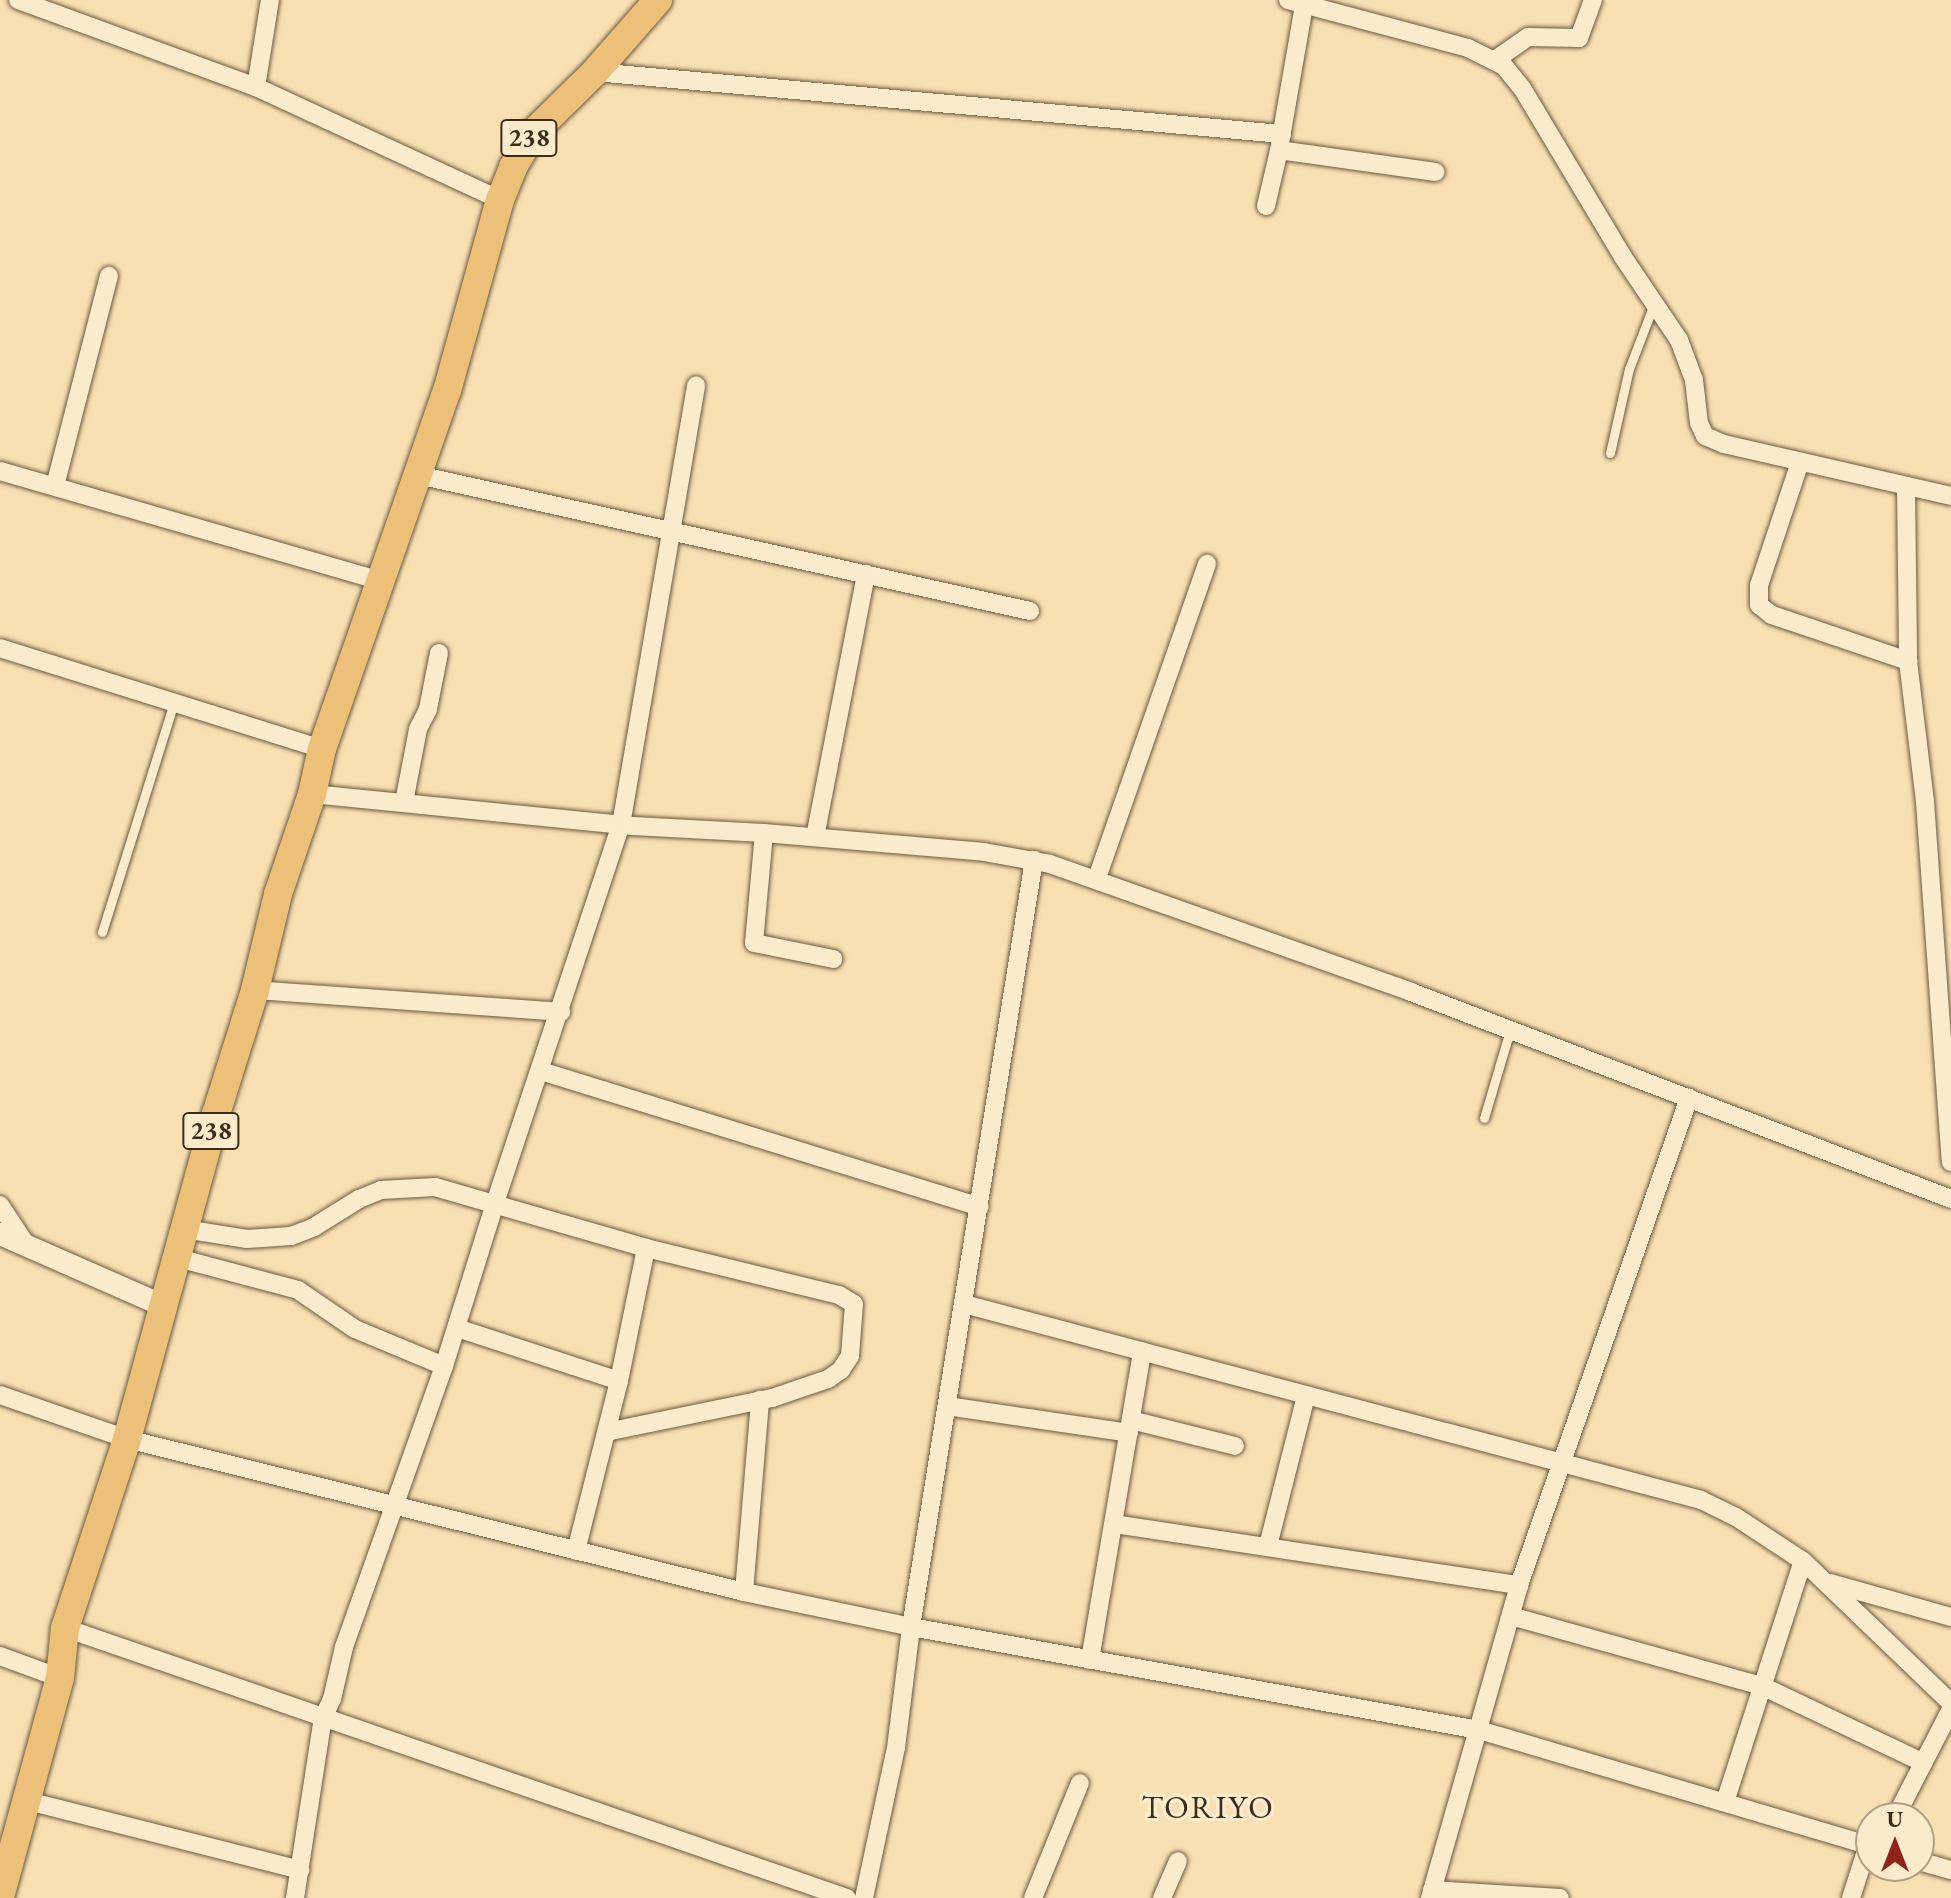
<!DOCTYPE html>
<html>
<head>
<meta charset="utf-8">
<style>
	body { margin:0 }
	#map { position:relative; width:1951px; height:1898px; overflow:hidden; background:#f9e0b2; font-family:"EB Garamond",serif }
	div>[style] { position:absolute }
	.roads { filter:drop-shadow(0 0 2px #6a5940) drop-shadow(0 0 2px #6a5940) }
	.service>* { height:9px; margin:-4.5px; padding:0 4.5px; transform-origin:4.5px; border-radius:4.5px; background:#fbebcd }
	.minor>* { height:18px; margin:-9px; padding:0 9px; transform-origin:9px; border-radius:9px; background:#fbebcd }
	.tertiary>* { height:22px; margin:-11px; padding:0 11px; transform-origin:11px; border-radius:11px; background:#fbebcd }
	.primary>* { height:28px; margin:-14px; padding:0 14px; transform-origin:14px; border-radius:14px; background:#ecc079 }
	span { translate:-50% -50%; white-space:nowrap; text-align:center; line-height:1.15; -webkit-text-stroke:7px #fbebcd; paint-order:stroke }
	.shield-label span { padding:2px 6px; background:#fbebcd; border:2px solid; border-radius:6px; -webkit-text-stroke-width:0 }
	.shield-label { font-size:26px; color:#3b2c1a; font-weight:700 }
	.quarter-label { font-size:32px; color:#3b2c1a; letter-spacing:2px }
	.north { position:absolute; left:1855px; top:1802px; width:80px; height:80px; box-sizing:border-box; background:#fbebcd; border:2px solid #ae9f85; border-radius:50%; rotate:0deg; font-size:22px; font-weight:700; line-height:32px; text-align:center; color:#3b2c1a }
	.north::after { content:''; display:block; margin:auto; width:28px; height:36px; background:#8f2418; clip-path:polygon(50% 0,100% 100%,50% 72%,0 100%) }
</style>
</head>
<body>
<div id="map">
	<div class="roads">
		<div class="service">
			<div style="left:1610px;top:453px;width:86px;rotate:-77.3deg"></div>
			<div style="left:1629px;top:369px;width:70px;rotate:-69deg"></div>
			<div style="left:102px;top:932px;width:238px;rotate:-72.6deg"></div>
			<div style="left:1484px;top:1118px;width:92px;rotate:-73.5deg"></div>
		</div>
		<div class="minor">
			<div style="left:18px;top:0;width:253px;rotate:20.1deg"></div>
			<div style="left:256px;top:87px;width:269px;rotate:24.8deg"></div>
			<div style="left:1288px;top:0;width:186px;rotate:14.9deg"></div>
			<div style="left:1468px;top:48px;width:40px;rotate:26.6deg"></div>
			<div style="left:1504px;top:66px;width:28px;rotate:51deg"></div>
			<div style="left:1522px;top:88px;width:197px;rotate:59.1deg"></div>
			<div style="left:1623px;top:257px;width:100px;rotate:56deg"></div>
			<div style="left:1679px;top:340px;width:43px;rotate:69.4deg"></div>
			<div style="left:1694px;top:380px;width:43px;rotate:83.4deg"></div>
			<div style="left:1699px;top:423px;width:14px;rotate:65deg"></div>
			<div style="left:1705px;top:436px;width:21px;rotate:23deg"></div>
			<div style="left:1724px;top:444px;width:233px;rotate:12.9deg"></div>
			<div style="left:1495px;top:60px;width:40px;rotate:-34.9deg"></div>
			<div style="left:1528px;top:37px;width:51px;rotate:1.1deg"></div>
			<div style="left:1579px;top:38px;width:40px;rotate:-69.8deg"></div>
			<div style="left:595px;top:72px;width:690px;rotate:5.16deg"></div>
			<div style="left:256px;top:87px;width:88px;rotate:-80.9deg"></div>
			<div style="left:1280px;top:143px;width:145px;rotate:-80.1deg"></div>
			<div style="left:1266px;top:206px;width:57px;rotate:-76.9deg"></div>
			<div style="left:1279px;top:150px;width:158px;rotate:8deg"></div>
			<div style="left:1800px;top:462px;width:130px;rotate:108.4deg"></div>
			<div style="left:1759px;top:585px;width:20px;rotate:90deg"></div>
			<div style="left:1759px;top:605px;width:16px;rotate:38deg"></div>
			<div style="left:1772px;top:615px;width:144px;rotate:18.7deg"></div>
			<div style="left:0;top:471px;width:398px;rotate:16.1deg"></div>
			<div style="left:418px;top:475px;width:627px;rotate:12.53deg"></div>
			<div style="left:55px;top:486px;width:217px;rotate:-75.6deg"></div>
			<div style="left:1906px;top:487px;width:174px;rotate:89.3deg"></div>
			<div style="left:1908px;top:661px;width:142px;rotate:83.1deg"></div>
			<div style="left:1925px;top:802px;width:361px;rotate:85.9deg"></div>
			<div style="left:0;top:648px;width:337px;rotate:17.4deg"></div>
			<div style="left:312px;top:794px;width:323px;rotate:5.7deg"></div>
			<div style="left:633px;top:826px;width:131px;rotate:3.1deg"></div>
			<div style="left:764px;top:833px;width:221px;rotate:4.9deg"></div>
			<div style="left:984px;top:852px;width:67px;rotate:10.3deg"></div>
			<div style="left:1050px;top:864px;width:383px;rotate:19.5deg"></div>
			<div style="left:1411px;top:992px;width:578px;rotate:20.97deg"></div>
			<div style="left:404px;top:802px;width:74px;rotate:-79.1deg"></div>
			<div style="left:418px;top:729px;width:22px;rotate:-63deg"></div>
			<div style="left:428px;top:709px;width:57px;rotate:-78.9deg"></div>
			<div style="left:764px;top:833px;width:110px;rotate:95.2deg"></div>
			<div style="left:754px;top:943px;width:81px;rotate:11.4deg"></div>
			<div style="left:815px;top:837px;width:268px;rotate:-79deg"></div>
			<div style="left:1097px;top:878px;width:333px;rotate:-70.7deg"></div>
			<div style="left:255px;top:990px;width:307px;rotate:4.1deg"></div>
			<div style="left:541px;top:1071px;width:459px;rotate:17.2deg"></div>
			<div style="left:0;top:1205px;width:49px;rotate:56.6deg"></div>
			<div style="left:184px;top:1229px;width:64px;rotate:9deg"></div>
			<div style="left:247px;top:1239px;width:44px;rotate:-3.9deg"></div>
			<div style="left:291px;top:1236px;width:25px;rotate:-21deg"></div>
			<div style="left:314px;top:1227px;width:53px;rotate:-31.9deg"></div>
			<div style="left:359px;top:1199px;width:24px;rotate:-22deg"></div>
			<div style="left:381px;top:1190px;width:54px;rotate:-3.2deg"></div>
			<div style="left:435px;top:1187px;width:220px;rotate:16.1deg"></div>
			<div style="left:646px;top:1248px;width:199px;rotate:13.7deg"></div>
			<div style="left:839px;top:1295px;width:17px;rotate:31deg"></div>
			<div style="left:854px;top:1304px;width:52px;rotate:94.4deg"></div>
			<div style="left:850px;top:1356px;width:17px;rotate:123deg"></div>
			<div style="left:841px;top:1370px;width:16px;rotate:145deg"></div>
			<div style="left:828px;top:1379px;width:59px;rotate:161.3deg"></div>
			<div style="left:772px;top:1398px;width:169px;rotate:168.4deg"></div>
			<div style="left:178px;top:1258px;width:124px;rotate:14.9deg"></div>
			<div style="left:298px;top:1290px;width:69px;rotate:34.4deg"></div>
			<div style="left:355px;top:1329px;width:96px;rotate:22.6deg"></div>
			<div style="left:964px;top:1304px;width:763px;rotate:14.89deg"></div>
			<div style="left:1701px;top:1500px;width:39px;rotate:26deg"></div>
			<div style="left:1736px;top:1517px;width:80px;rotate:33.3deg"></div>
			<div style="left:1803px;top:1561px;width:205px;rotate:43.8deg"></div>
			<div style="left:457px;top:1328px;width:170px;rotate:18.1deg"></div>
			<div style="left:619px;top:1381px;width:175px;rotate:104.2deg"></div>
			<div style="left:619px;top:1381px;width:136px;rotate:-78.5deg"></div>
			<div style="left:0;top:1395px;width:134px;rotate:19.1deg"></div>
			<div style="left:127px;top:1439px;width:636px;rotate:13.93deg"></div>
			<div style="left:744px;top:1592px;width:171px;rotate:11.8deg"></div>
			<div style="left:911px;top:1627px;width:577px;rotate:10.28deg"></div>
			<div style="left:1479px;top:1730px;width:409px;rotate:16.5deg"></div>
			<div style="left:947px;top:1406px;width:184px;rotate:8.4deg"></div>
			<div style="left:1131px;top:1420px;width:107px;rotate:14deg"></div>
			<div style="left:1114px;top:1524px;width:410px;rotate:8.6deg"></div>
			<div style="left:1268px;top:1546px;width:155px;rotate:-75.8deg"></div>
			<div style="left:1830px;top:1583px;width:126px;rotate:15.7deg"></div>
			<div style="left:744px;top:1592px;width:193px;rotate:-85.2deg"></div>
			<div style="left:1511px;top:1616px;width:261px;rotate:15.6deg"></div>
			<div style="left:1762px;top:1686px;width:179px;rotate:25.4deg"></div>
			<div style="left:65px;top:1628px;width:827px;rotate:19.05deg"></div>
			<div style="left:0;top:1656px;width:64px;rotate:20.1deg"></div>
			<div style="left:1090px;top:1660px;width:313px;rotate:-80.4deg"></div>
			<div style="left:28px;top:1801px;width:281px;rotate:14.2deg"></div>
			<div style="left:1725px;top:1802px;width:253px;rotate:-72.1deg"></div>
			<div style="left:1895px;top:1818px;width:123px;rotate:-62.8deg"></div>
			<div style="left:1919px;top:1861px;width:33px;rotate:16deg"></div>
			<div style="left:1432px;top:1890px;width:128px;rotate:3.6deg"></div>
			<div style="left:295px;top:1898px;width:182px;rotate:-81.2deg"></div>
			<div style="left:323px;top:1718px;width:21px;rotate:-65deg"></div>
			<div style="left:332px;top:1699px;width:53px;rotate:-77deg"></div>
			<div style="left:344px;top:1647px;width:298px;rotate:-70.4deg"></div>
			<div style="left:444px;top:1366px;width:168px;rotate:-72.6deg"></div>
			<div style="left:494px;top:1206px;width:402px;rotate:-71.6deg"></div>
			<div style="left:621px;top:825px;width:446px;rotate:-80.3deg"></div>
			<div style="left:864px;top:1898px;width:153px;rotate:-78deg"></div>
			<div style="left:896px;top:1748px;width:122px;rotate:-82.9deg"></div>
			<div style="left:911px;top:1627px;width:777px;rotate:-80.89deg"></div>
			<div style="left:1033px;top:1898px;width:124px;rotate:-67.8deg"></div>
			<div style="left:1162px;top:1898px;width:40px;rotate:-66.6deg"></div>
			<div style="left:1430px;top:1898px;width:325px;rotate:-74.1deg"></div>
			<div style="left:1519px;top:1585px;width:516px;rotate:-70.76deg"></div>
			<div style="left:1851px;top:1898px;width:56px;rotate:-72.2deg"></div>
		</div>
		<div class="tertiary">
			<div style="left:0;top:1234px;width:179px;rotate:23.7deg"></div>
		</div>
		<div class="primary">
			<div style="left:0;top:1897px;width:227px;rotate:-74.7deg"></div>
			<div style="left:60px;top:1678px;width:50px;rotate:-84.3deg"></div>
			<div style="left:65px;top:1628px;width:199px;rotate:-71.8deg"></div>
			<div style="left:127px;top:1439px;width:337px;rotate:-74.7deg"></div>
			<div style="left:216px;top:1114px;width:130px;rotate:-72.5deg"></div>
			<div style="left:255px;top:990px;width:99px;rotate:-76.5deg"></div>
			<div style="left:278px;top:894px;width:106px;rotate:-71.2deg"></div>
			<div style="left:312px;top:794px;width:46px;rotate:-77.5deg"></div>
			<div style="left:322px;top:749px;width:379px;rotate:-70.8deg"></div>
			<div style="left:447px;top:391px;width:198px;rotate:-74.5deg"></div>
			<div style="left:500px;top:200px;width:35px;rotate:-68deg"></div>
			<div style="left:513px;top:167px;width:41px;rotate:-59deg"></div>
			<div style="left:534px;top:132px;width:86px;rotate:-44.5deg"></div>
			<div style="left:595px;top:72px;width:96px;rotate:-48.8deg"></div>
		</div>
	</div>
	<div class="shield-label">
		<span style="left:529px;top:138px">238</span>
		<span style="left:211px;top:1131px">238</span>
	</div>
	<div class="quarter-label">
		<span style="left:1208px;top:1807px">TORIYO</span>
	</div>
	<div class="north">U</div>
</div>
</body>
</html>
